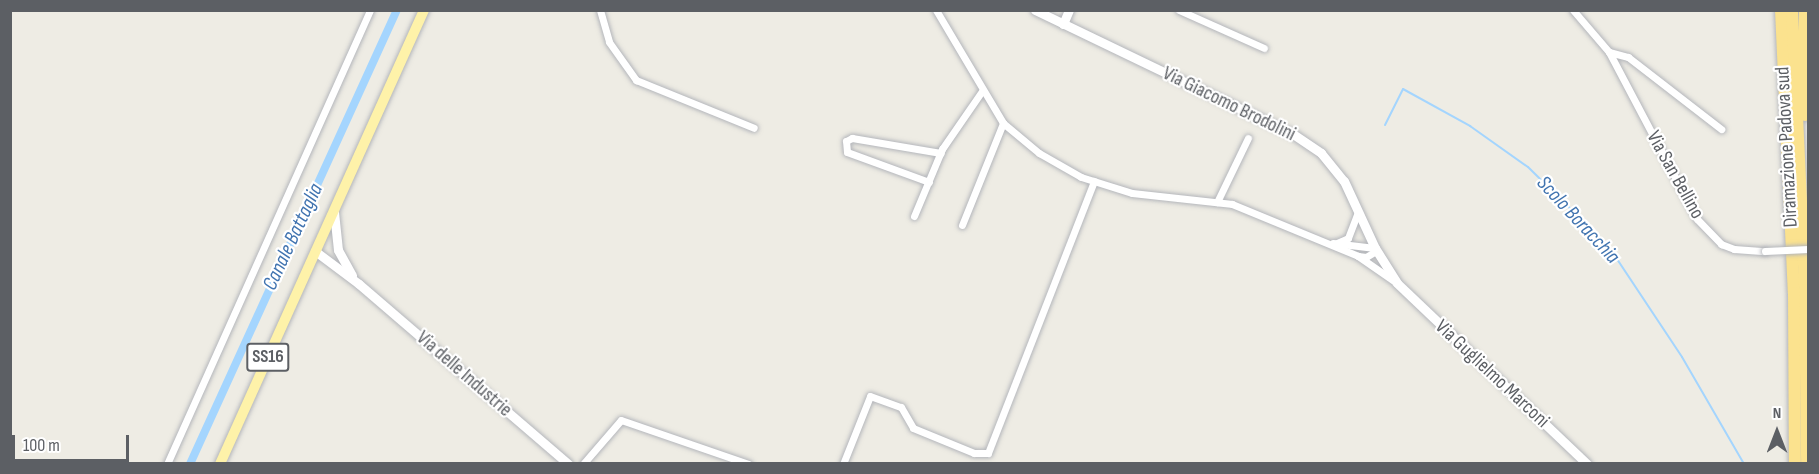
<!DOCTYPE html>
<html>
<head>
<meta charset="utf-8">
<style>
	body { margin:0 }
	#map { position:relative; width:1819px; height:474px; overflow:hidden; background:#eeece4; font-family:"Sofia Sans Condensed",sans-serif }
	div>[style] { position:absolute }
	.stream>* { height:2px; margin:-1px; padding:0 1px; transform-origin:1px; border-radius:1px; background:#a4d5fe }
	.canal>* { height:8px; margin:-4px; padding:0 4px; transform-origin:4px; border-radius:4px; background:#a4d5fe }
	.roads { filter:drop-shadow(0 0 2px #b4b6bb) drop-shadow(0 0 2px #b4b6bb) }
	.minor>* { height:7px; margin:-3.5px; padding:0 3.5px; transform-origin:3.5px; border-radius:3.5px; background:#fff }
	.tertiary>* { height:9px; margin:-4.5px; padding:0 4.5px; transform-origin:4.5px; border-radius:4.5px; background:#fff }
	.primary>* { height:10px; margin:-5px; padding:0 5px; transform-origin:5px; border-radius:5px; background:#fef2a9 }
	.motorway>* { height:12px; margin:-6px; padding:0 6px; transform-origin:6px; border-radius:6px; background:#fbe28e }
	.bridges { filter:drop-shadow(0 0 2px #b4b6bb) drop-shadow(0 0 2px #b4b6bb) }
	.minor-bridge>* { height:7px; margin:-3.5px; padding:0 3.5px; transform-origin:3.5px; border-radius:3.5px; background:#fff }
	span { translate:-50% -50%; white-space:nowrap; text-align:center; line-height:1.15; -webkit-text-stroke:4.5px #fff; paint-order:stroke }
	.shield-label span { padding:2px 4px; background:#fff; border:2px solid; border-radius:4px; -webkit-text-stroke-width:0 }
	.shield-label { font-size:18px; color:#5c5f64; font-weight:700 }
	.street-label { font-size:20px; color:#5c5f64 }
	.water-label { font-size:21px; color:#4174b0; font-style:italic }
	.frame { position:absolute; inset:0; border:12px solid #5c5f64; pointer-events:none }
	.north { position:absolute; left:1747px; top:402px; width:60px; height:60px; -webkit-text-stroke:4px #fff; paint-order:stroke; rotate:0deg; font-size:16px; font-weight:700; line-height:24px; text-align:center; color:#5c5f64 }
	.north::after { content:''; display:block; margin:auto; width:21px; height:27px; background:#5c5f64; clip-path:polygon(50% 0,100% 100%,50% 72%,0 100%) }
	.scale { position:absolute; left:12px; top:435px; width:117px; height:27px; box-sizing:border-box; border:3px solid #5c5f64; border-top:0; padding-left:8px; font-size:18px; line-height:21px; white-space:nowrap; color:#5c5f64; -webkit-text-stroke:4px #fff; paint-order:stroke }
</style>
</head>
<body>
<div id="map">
	<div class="stream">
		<div style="left:1385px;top:125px;width:40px;rotate:-63.4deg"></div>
		<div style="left:1403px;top:89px;width:77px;rotate:28.9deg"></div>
		<div style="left:1470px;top:126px;width:71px;rotate:35.3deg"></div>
		<div style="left:1528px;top:167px;width:114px;rotate:44.6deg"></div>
		<div style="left:1609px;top:247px;width:132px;rotate:56.4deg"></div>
		<div style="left:1682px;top:357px;width:124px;rotate:59.9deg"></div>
	</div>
	<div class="canal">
		<div style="left:190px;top:464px;width:499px;rotate:-65.5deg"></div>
	</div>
	<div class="roads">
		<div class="minor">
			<div style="left:600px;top:10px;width:33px;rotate:74deg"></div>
			<div style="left:609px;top:42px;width:47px;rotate:54.6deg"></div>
			<div style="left:636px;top:80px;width:127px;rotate:22.1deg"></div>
			<div style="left:936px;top:10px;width:131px;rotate:59.3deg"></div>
			<div style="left:1003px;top:123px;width:47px;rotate:39.8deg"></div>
			<div style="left:1039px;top:153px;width:48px;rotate:29.7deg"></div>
			<div style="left:1081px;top:177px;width:53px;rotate:17.4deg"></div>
			<div style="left:1132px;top:193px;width:101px;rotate:6.3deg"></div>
			<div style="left:1232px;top:204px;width:136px;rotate:22.4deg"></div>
			<div style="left:1358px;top:256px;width:47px;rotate:34.7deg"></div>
			<div style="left:1179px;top:10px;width:93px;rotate:24.1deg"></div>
			<div style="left:1573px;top:10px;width:55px;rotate:49.4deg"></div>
			<div style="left:1609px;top:52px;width:189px;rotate:62.2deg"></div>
			<div style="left:1697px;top:219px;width:35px;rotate:46deg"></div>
			<div style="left:1721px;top:244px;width:14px;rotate:21deg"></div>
			<div style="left:1734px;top:249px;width:31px;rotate:4deg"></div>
			<div style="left:1609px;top:52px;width:20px;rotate:15deg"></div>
			<div style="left:1628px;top:57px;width:118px;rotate:37.7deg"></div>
			<div style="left:929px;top:182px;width:87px;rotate:-159.9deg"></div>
			<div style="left:847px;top:152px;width:11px;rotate:-95deg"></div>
			<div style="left:846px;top:141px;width:7px;rotate:-27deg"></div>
			<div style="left:852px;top:138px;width:90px;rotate:9.6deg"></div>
			<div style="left:1217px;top:202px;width:71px;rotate:-64.2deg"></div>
			<div style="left:914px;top:216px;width:73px;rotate:-67.3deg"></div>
			<div style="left:942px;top:149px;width:70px;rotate:-55.4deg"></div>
			<div style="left:962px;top:225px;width:110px;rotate:-68.1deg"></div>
			<div style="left:1333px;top:243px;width:42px;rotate:6.8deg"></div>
			<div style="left:1337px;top:243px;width:12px;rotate:-24deg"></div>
			<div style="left:1348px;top:238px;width:28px;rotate:-69deg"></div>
			<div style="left:1358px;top:256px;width:8px;rotate:7deg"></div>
			<div style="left:1366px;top:257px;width:12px;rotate:-31deg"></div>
			<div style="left:167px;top:464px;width:497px;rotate:-65.9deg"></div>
			<div style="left:583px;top:464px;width:58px;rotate:-49.2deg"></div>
			<div style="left:621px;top:420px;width:135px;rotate:19deg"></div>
			<div style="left:843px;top:464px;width:73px;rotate:-68.3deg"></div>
			<div style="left:870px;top:396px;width:33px;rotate:20deg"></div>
			<div style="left:901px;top:407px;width:24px;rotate:60deg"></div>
			<div style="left:913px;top:428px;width:66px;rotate:22.3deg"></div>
			<div style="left:974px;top:453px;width:14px"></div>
			<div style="left:988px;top:453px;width:292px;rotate:-68.7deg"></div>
		</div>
		<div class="tertiary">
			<div style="left:1035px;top:10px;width:286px;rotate:25.7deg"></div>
			<div style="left:1293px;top:134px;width:34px;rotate:34deg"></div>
			<div style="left:1321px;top:153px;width:36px;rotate:51deg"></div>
			<div style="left:1344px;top:181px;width:74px;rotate:65.2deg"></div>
			<div style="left:1375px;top:248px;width:41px;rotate:57.8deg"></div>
			<div style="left:1397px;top:283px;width:262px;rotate:43.6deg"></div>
			<div style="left:1063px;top:24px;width:15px;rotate:-67deg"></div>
			<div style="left:334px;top:212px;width:38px;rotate:84deg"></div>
			<div style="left:338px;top:250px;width:29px;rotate:61deg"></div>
			<div style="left:315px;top:251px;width:55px;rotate:36.9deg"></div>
			<div style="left:359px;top:284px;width:276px;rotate:40.7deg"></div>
		</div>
		<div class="primary">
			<div style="left:220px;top:464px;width:498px;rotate:-65.8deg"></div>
		</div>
		<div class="motorway">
			<div style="left:1781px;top:10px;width:283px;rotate:87.4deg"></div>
			<div style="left:1794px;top:293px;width:171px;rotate:89.7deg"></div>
			<div style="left:1792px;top:10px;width:280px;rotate:87.3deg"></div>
			<div style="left:1805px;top:290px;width:174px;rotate:89.3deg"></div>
			<div style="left:1805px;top:115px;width:105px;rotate:-90deg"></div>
		</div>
	</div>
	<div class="bridges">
		<div class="minor-bridge">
			<div style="left:1765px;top:251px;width:43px;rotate:-2.7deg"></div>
		</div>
	</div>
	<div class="shield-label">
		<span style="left:268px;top:357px">SS16</span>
	</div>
	<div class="street-label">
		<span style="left:1229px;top:104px;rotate:26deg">Via Giacomo Brodolini</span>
		<span style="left:1787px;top:147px;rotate:-93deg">Diramazione Padova sud</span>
		<span style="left:1675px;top:175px;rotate:61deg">Via San Bellino</span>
		<span style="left:464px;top:374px;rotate:41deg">Via delle Industrie</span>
		<span style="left:1492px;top:374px;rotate:43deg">Via Guglielmo Marconi</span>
	</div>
	<div class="water-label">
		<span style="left:1578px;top:220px;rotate:47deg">Scolo Boracchia</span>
		<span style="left:293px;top:237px;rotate:-65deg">Canale Battaglia</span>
	</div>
	<div class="frame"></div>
	<div class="north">N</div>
	<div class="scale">100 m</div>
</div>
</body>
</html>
